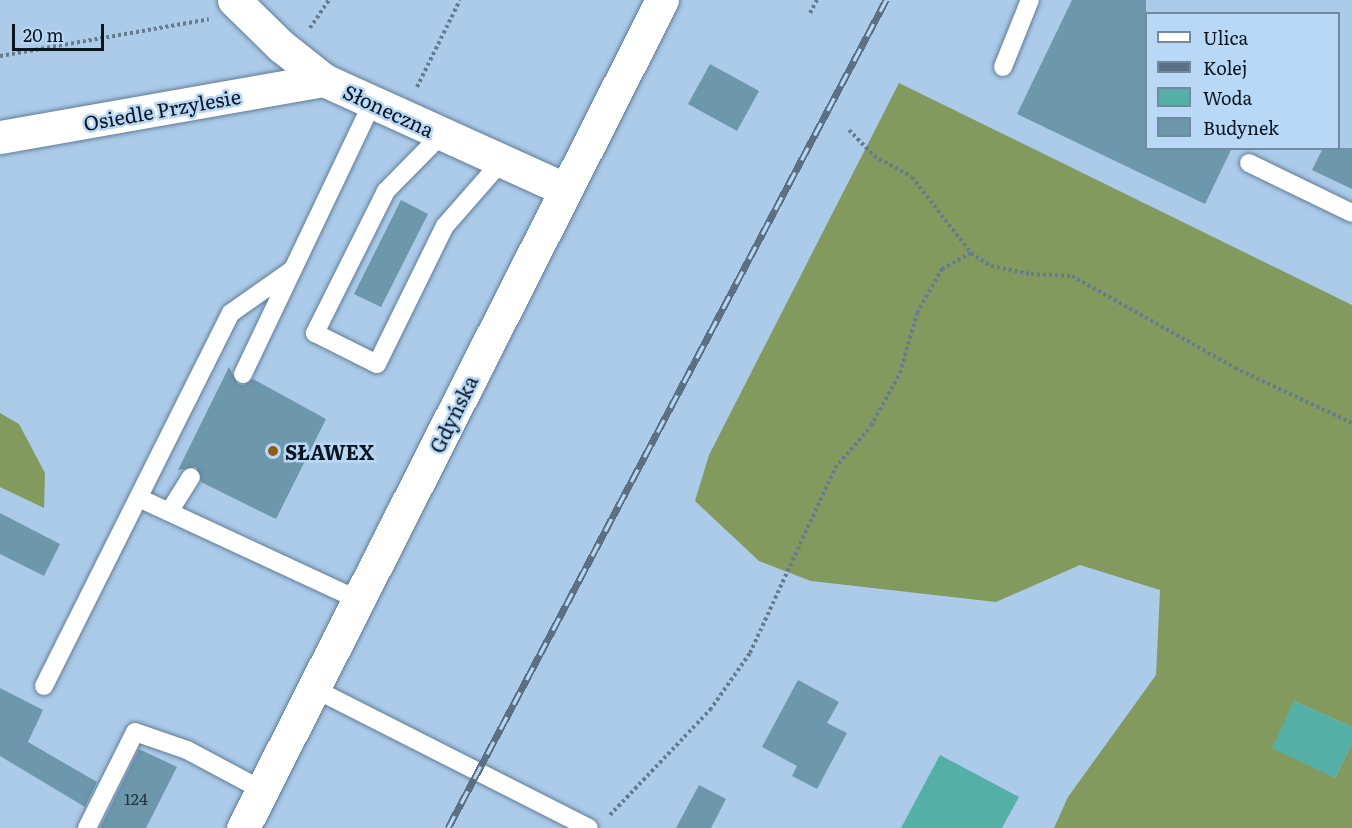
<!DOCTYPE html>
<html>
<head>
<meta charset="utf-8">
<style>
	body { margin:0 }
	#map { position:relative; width:1352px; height:828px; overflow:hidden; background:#accbe9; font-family:Literata,serif }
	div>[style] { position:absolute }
	.forest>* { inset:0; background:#829a5e }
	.water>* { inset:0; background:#54afa6 }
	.building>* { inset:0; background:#6d97aa }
	.path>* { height:4px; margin-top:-2px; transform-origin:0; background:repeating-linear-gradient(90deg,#657b90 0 3px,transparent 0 6px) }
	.roads { filter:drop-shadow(0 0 2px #5f7c97) drop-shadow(0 0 2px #5f7c97) }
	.lane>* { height:18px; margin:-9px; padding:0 9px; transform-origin:9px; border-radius:9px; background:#fff }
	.street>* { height:33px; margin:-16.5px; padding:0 16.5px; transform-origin:16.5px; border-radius:16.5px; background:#fff }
	.secondary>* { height:33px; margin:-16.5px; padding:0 16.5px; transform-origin:16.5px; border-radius:16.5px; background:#fff }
	.rail>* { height:7px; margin-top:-3.5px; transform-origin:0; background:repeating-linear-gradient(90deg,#b8d8f6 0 14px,#5b7084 0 28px); box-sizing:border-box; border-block:2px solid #5b7084 }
	.dots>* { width:16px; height:16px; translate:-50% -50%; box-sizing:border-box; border:3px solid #b8d8f6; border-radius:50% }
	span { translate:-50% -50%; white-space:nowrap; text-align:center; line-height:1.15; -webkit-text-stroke:5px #b8d8f6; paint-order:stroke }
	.number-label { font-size:16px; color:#233642 }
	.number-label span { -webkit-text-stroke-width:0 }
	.street-label { font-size:20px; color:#0a1520 }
	.poi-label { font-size:20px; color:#0a1520; font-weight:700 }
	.left { translate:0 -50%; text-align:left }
	.legend { position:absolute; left:1145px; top:12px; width:195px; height:138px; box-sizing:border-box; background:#b8d8f6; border:2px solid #728aa0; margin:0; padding:8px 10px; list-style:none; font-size:18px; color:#0a1520 }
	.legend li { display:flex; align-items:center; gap:12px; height:30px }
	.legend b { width:30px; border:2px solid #728aa0 }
	.scale { position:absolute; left:12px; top:24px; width:92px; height:27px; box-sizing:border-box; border:3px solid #0a1520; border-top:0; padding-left:8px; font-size:18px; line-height:21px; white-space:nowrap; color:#0a1520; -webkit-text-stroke:4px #b8d8f6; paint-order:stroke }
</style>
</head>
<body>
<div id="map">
	<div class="forest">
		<div style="clip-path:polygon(899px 83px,1352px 305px,1352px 727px,1294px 701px,1335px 778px,1352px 743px,1352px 828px,1054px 828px,1068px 797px,1156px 675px,1160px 590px,1080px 565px,996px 602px,811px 581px,759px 561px,695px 501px,709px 455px)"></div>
		<div style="clip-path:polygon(0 413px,19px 424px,45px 473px,44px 508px,0 487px)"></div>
	</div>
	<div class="water">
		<div style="clip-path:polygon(1294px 701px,1352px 727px,1352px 743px,1335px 778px,1272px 748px)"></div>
		<div style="clip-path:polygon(940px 755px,1019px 797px,1002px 828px,901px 828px)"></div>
	</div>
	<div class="building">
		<div style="clip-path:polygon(1072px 0,1146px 0,1146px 148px,1232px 148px,1205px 204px,1017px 114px)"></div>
		<div style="clip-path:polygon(710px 64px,759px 91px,737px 131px,688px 104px)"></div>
		<div style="clip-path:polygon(1323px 148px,1352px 148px,1352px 189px,1312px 170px)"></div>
		<div style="clip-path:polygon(401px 200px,428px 214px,381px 307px,354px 294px)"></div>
		<div style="clip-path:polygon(229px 367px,238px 384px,244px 385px,253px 379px,326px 419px,276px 519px,201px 482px,196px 467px,178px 470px)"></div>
		<div style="clip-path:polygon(0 513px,60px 544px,44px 576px,0 554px)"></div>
		<div style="clip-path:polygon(798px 680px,839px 702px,827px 723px,847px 733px,817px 789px,792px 776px,797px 766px,762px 747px)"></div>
		<div style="clip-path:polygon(0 688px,43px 710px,28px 742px,97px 782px,85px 807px,0 756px)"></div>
		<div style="clip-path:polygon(139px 749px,177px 767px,146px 828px,100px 828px)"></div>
		<div style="clip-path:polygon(699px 785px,726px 799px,711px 828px,676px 828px)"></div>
	</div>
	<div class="path">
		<div style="left:810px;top:13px;width:15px;rotate:-62deg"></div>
		<div style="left:310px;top:28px;width:34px;rotate:-56deg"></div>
		<div style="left:0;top:56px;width:212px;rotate:-10deg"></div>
		<div style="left:417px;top:87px;width:97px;rotate:-63.7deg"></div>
		<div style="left:849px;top:130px;width:36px;rotate:46deg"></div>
		<div style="left:874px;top:156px;width:43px;rotate:28.9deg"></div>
		<div style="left:912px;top:177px;width:96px;rotate:52.2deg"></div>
		<div style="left:971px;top:253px;width:24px;rotate:33deg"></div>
		<div style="left:991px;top:266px;width:41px;rotate:11.3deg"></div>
		<div style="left:1031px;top:274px;width:41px;rotate:2.8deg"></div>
		<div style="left:1072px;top:276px;width:187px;rotate:29.4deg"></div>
		<div style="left:1235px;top:368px;width:129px;rotate:25.2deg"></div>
		<div style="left:610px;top:815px;width:145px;rotate:-46.4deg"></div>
		<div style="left:710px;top:710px;width:70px;rotate:-54.9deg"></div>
		<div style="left:750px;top:653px;width:204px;rotate:-65.3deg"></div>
		<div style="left:835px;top:468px;width:55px;rotate:-49.4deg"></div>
		<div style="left:871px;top:426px;width:60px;rotate:-61.3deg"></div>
		<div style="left:900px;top:373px;width:62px;rotate:-74.2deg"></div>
		<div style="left:917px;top:313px;width:51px;rotate:-60.4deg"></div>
		<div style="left:942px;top:269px;width:33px;rotate:-29deg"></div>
	</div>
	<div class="roads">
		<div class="lane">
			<div style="left:1003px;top:67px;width:72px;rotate:-68.1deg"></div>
			<div style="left:442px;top:134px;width:80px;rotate:134.5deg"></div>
			<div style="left:386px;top:191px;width:159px;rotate:116.6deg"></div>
			<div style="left:315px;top:333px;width:69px;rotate:26.6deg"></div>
			<div style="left:377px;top:364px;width:154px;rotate:-63.8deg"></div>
			<div style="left:445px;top:226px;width:86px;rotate:-48.8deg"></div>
			<div style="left:1249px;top:163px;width:114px;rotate:25.9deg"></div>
			<div style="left:243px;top:374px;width:300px;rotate:-64.5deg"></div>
			<div style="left:141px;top:499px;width:242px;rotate:24.9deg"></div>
			<div style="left:169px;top:512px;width:41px;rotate:-57.8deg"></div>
			<div style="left:44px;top:686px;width:417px;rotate:-63.4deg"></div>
			<div style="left:231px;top:313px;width:75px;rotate:-35.2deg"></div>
			<div style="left:315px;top:689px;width:307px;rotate:26.9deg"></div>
			<div style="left:87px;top:828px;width:107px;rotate:-63.4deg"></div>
			<div style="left:135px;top:732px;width:55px;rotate:19.1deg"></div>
			<div style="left:187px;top:750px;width:85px;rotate:28.1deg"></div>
		</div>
		<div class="street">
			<div style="left:234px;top:0;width:66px;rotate:44.4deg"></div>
			<div style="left:281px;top:46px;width:55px;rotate:38.3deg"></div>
			<div style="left:324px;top:80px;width:264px;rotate:24.4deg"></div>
			<div style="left:0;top:137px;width:329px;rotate:-10deg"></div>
		</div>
		<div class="secondary">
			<div style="left:243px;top:828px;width:928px;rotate:-63.16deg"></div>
		</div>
	</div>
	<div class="rail">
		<div style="left:448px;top:828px;width:937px;rotate:-62.12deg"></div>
	</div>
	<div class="dots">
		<div style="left:273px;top:451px;background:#925b13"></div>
	</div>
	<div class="number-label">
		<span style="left:136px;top:798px">124</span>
	</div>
	<div class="street-label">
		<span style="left:162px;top:109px;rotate:-10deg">Osiedle Przylesie</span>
		<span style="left:389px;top:110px;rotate:25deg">Słoneczna</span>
		<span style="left:453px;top:414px;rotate:-64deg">Gdyńska</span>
	</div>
	<div class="poi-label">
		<span class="left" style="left:285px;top:451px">SŁAWEX</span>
	</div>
	<ul class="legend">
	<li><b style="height:8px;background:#fff"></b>Ulica</li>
	<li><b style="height:8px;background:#5b7084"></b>Kolej</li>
	<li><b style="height:16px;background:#54afa6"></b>Woda</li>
	<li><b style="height:16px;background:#6d97aa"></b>Budynek</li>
	</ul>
	<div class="scale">20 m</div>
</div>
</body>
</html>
